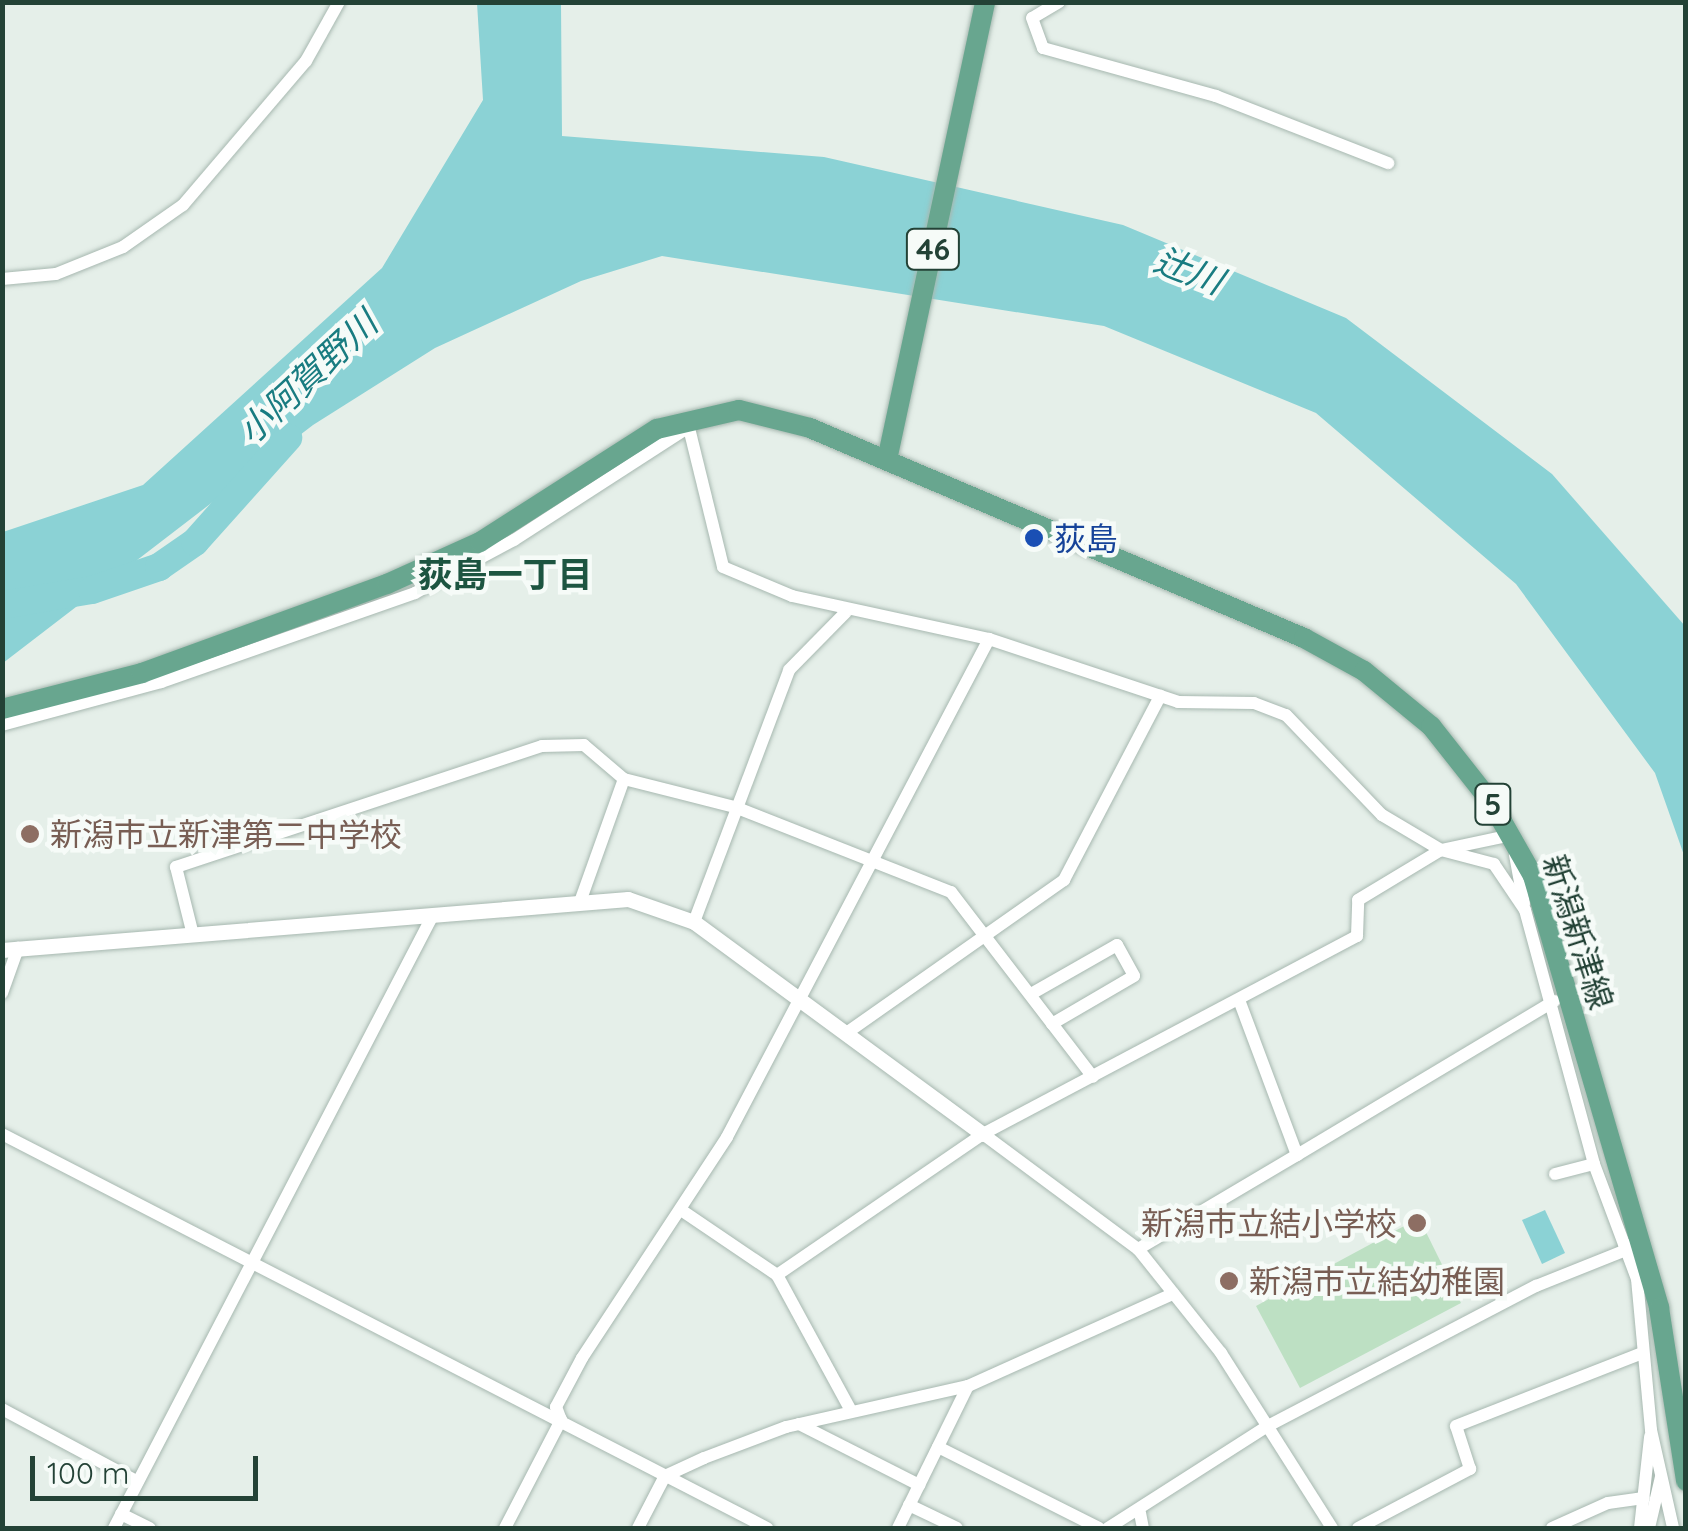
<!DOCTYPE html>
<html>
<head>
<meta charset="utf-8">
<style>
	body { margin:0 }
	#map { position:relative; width:1688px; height:1531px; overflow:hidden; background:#e5efe9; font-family:Quicksand,"Noto Sans JP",sans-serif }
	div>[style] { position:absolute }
	.green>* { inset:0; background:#bde0c3 }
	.water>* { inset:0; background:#8bd2d5 }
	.river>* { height:28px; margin:-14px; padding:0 14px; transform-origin:14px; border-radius:14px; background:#8bd2d5 }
	.roads { filter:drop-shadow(0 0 2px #a7b8b0) drop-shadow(0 0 2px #a7b8b0) }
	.minor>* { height:12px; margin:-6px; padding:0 6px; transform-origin:6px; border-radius:6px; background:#fff }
	.tertiary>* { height:15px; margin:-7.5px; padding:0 7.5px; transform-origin:7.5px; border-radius:7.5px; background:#fff }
	.primary>* { height:20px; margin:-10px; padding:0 10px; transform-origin:10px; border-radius:10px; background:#68a68f }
	.dots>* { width:28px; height:28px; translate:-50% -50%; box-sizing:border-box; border:5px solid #f6fbf8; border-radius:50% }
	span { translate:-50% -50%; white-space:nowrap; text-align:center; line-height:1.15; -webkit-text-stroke:9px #f6fbf8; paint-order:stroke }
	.shield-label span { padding:2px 8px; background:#f6fbf8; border:2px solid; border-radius:8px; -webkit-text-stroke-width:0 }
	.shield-label { font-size:30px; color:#234236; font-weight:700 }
	.transit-label { font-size:32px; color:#164399 }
	.left { translate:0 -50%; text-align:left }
	.education-label { font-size:32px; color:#785e54 }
	.right { translate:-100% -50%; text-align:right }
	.street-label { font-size:32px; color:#234236 }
	.water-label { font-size:35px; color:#197c81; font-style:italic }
	.neighbourhood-label { font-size:35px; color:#1d5541; font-weight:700 }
	.frame { position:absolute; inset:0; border:5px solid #234236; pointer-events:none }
	.scale { position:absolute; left:30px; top:1456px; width:228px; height:45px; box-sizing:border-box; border:5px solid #234236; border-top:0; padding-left:12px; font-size:30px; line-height:35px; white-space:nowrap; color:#234236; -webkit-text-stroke:8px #f6fbf8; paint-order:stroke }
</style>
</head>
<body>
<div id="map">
	<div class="green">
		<div style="clip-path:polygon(1419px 1218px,1461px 1303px,1300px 1388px,1256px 1306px)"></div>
	</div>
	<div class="water">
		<div style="clip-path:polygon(477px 3px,561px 3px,562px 136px,824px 157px,1123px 225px,1346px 318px,1552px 474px,1685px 626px,1685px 858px,1655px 773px,1516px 584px,1316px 413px,1104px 326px,662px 256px,581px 281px,435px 348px,313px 425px,3px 663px,3px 532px,143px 485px,382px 268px,483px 100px)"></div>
		<div style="clip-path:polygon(1545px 1210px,1565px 1253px,1542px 1264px,1522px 1220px)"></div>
	</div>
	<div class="river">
		<div style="left:2px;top:605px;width:91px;rotate:-9.5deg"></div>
		<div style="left:92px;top:590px;width:71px;rotate:-18.9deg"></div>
		<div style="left:159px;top:567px;width:44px;rotate:-34.8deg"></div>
		<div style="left:195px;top:542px;width:140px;rotate:-48.2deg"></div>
	</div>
	<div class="roads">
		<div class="minor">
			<div style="left:1059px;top:2px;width:31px;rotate:149deg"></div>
			<div style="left:1032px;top:18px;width:32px;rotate:70deg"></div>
			<div style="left:1043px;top:48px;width:180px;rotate:15.5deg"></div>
			<div style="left:1216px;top:96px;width:185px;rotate:21.3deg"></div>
			<div style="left:2px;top:279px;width:54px;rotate:-5.3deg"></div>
			<div style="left:56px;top:274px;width:72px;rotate:-21.9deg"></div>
			<div style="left:123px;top:247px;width:73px;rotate:-35deg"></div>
			<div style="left:183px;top:205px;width:189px;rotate:-49.5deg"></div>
			<div style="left:306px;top:61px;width:68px;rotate:-60.8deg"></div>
			<div style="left:687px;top:420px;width:151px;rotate:76.2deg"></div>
			<div style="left:723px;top:567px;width:75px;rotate:22.8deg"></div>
			<div style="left:792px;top:596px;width:202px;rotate:12.3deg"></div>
			<div style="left:989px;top:639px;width:199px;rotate:18.4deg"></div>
			<div style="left:1178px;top:702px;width:76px;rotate:0.8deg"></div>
			<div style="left:1254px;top:703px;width:34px;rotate:21deg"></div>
			<div style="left:1286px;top:715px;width:139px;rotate:46.2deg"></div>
			<div style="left:1382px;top:815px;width:69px;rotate:30.7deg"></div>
			<div style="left:1441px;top:850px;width:55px;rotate:14.8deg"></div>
			<div style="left:1494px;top:864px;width:55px;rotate:56deg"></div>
			<div style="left:1525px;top:910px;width:263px;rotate:74.8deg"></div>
			<div style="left:1594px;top:1164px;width:123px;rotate:69.5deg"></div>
			<div style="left:1637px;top:1279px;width:152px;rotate:84.7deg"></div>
			<div style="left:1651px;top:1430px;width:100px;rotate:77.3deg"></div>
			<div style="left:2px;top:725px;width:165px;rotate:-15.1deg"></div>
			<div style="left:161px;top:682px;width:269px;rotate:-19.3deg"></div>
			<div style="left:415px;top:593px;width:112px;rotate:-28.2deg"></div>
			<div style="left:514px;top:540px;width:206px;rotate:-32.9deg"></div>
			<div style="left:1515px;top:855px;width:50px;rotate:79.6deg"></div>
			<div style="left:581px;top:899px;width:127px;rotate:-70.3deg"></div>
			<div style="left:694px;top:922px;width:269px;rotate:-69.3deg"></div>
			<div style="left:789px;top:670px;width:81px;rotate:-45.5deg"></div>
			<div style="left:192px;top:931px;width:66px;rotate:-104deg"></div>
			<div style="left:176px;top:867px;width:385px;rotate:-18.3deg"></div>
			<div style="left:542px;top:746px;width:42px;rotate:-1.4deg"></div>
			<div style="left:584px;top:745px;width:52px;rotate:40.4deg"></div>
			<div style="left:624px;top:779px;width:114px;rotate:14.2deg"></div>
			<div style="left:735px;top:807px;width:232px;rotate:21.5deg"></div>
			<div style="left:951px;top:892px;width:233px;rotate:52.5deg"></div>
			<div style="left:2px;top:993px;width:48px;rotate:-70.4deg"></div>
			<div style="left:1031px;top:994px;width:99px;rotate:-29.7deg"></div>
			<div style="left:1117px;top:945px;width:35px;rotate:61deg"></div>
			<div style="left:1134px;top:976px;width:95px;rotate:149.7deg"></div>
			<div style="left:845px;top:1034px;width:268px;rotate:-35.1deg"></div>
			<div style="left:1064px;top:880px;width:208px;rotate:-62.4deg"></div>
			<div style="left:2px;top:1134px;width:861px;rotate:27.25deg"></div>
			<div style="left:983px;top:1134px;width:193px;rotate:36.6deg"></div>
			<div style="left:1138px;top:1249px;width:133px;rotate:51.4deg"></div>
			<div style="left:1221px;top:1353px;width:207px;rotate:57.6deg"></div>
			<div style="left:1297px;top:1155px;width:300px;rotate:-30.9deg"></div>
			<div style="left:1555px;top:1174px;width:40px;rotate:-14.4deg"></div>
			<div style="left:684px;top:1212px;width:112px;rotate:34.1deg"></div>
			<div style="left:777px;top:1275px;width:155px;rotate:61.4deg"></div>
			<div style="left:1138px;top:1249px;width:185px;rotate:-30.6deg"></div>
			<div style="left:1297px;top:1155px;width:165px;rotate:-110.5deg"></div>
			<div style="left:777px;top:1275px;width:250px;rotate:-34.4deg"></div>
			<div style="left:983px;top:1134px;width:423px;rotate:-27.9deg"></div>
			<div style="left:1357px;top:936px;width:36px;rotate:-88deg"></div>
			<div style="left:1358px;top:900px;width:97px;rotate:-31.1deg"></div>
			<div style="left:1441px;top:850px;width:73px;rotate:-11.9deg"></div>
			<div style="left:2px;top:1409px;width:154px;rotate:28.2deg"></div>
			<div style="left:799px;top:1424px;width:135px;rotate:26.9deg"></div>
			<div style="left:938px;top:1447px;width:180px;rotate:26.7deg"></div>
			<div style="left:909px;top:1505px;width:53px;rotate:25.6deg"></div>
			<div style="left:1140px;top:1513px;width:15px;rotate:79deg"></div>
			<div style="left:121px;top:1514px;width:32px;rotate:26deg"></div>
			<div style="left:114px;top:1528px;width:691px;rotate:-62.51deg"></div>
			<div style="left:505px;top:1528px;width:122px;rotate:-62.6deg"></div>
			<div style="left:561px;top:1420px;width:14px;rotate:-111deg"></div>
			<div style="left:556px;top:1407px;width:55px;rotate:-62deg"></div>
			<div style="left:582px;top:1358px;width:264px;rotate:-56.7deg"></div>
			<div style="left:727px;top:1137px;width:563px;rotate:-62.25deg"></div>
			<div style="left:638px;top:1528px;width:59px;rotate:-62.6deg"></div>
			<div style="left:665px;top:1476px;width:43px;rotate:-24.8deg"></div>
			<div style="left:704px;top:1458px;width:88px;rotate:-20.7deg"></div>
			<div style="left:786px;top:1427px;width:187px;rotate:-12.7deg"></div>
			<div style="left:968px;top:1386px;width:225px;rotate:-24.2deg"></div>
			<div style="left:898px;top:1528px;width:158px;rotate:-63.8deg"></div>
			<div style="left:1108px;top:1528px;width:188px;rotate:-32.6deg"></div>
			<div style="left:1266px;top:1427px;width:305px;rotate:-27.6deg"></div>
			<div style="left:1536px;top:1286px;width:97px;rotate:-21.8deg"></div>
			<div style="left:1626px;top:1250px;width:7px;rotate:-106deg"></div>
			<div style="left:1358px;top:1528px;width:127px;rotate:-27.8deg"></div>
			<div style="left:1470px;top:1469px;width:45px;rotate:-108deg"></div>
			<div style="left:1456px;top:1426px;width:200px;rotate:-21.4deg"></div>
			<div style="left:1552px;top:1528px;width:61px;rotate:-24.1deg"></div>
			<div style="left:1608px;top:1503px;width:36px;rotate:-8deg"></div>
			<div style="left:1640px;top:1528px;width:92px;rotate:-83.7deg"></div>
			<div style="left:1649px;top:1528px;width:52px;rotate:-76.8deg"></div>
		</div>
		<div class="tertiary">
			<div style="left:2px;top:950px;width:628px;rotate:-4.66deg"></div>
			<div style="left:628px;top:899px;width:70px;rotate:19.2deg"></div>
			<div style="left:694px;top:922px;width:358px;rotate:36.3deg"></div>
		</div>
		<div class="primary">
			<div style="left:887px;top:460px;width:468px;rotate:-77.9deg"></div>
			<div style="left:2px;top:709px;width:145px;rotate:-14.4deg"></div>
			<div style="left:142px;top:673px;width:261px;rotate:-20deg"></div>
			<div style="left:387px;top:584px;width:102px;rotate:-24.3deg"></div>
			<div style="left:480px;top:542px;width:210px;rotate:-32.6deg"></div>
			<div style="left:657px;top:429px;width:84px;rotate:-13deg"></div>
			<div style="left:739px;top:410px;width:73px;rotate:14.2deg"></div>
			<div style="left:810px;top:428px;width:537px;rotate:23.03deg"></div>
			<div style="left:1304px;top:638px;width:68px;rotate:28.8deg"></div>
			<div style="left:1364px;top:671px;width:87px;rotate:39.4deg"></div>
			<div style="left:1431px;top:726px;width:97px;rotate:51.7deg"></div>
			<div style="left:1491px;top:802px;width:85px;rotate:60.4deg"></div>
			<div style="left:1533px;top:876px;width:450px;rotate:73.7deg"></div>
			<div style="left:1659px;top:1308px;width:175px;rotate:81.1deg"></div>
		</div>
	</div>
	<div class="dots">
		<div style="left:1034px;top:538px;background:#1a4fb4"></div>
		<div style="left:30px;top:834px;background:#8d6e63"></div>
		<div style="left:1417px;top:1223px;background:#8d6e63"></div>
		<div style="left:1229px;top:1281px;background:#8d6e63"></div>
	</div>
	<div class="shield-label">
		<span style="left:933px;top:249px">46</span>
		<span style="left:1493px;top:804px">5</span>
	</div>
	<div class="transit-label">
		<span class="left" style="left:1054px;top:538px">荻島</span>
	</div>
	<div class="education-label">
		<span class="left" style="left:50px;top:834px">新潟市立新津第二中学校</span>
		<span class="right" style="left:1397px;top:1223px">新潟市立結小学校</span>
		<span class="left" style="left:1249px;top:1281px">新潟市立結幼稚園</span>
	</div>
	<div class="street-label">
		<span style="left:1578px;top:932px;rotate:72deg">新潟新津線</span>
	</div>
	<div class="water-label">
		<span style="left:1189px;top:270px;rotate:21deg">辻川</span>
		<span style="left:307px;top:377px;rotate:-43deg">小阿賀野川</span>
	</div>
	<div class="neighbourhood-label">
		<span style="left:505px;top:574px">荻島一丁目</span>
	</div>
	<div class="frame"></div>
	<div class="scale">100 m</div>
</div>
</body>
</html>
